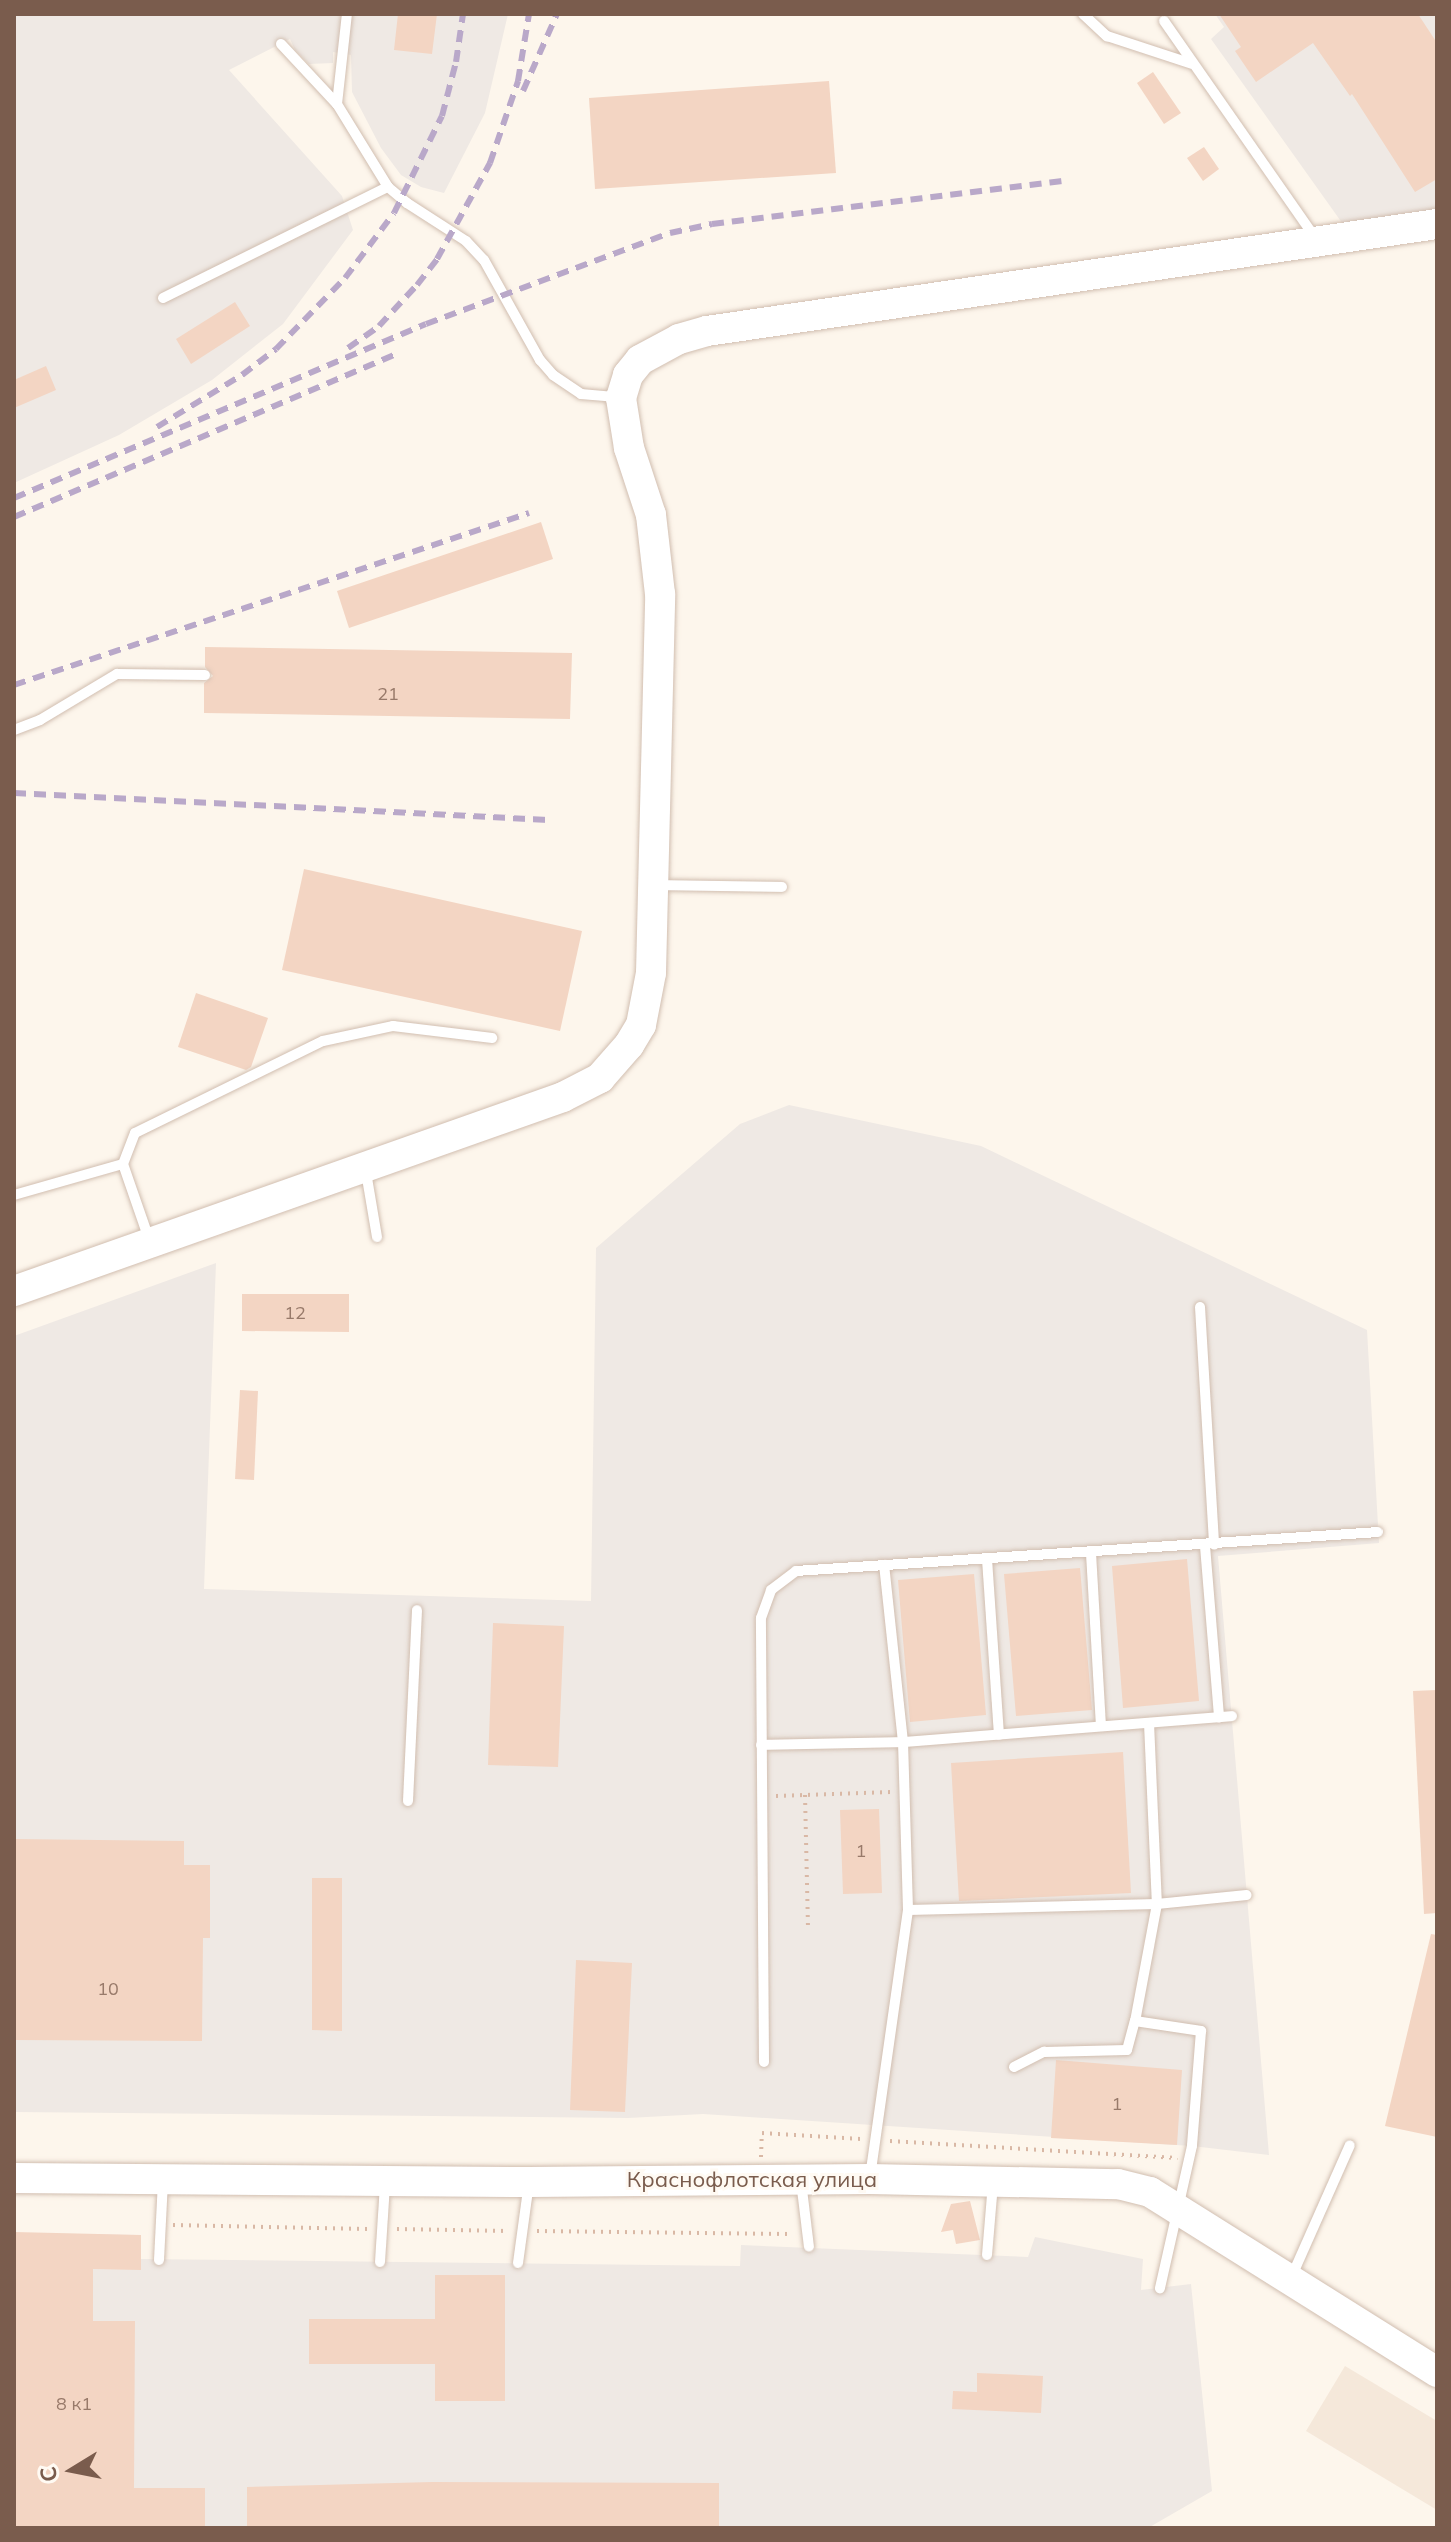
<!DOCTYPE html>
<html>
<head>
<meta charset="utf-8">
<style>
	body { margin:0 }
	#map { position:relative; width:1451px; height:2542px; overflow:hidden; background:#fdf6ec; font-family:Mulish,sans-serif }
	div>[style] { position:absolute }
	.residential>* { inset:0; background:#f5e8da }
	.industrial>* { inset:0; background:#efe9e4 }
	.building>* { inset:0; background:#f3d5c3 }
	.path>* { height:4px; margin-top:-2px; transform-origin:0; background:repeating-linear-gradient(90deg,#d9b8a5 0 2px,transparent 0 8px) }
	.roads { filter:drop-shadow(0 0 2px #d1beb0) drop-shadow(0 0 2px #d1beb0) }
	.lane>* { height:10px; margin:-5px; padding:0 5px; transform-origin:5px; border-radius:5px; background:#fff }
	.secondary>* { height:30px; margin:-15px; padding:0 15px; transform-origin:15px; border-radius:15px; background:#fff }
	.rail>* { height:6px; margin-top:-3px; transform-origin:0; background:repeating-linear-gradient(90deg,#b9a8c9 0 12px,transparent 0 20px) }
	span { translate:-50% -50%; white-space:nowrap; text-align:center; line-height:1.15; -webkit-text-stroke:6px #fffaf3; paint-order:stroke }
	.number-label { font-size:18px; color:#987a6a }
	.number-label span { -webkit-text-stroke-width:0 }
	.street-label { font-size:22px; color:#7a5c4d }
	.frame { position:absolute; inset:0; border:16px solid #7a5c4d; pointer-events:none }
	.north { position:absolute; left:32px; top:2430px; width:80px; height:80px; -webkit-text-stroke:6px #fffaf3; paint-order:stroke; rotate:260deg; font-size:22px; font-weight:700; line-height:32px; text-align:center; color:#7a5c4d }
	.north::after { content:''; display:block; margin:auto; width:28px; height:36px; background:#7a5c4d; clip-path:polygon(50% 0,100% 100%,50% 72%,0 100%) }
</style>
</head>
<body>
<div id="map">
	<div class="residential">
		<div style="clip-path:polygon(1345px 2366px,1437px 2421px,1437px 2510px,1306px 2431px)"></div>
	</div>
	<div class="industrial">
		<div style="clip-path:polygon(14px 14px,508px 14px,485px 113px,444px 193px,421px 187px,401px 175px,381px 148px,352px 92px,351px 55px,333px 52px,333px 63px,309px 64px,295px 50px,290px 39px,229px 70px,342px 196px,353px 230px,283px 324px,212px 380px,119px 435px,14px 483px)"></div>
		<div style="clip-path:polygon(1215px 14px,1437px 14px,1437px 214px,1345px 227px,1211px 39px,1224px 27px)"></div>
		<div style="clip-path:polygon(789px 1105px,981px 1146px,1367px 1330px,1379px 1543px,1218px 1556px,1269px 2155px,1192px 2146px,703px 2114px,628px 2118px,14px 2112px,14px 1336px,216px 1263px,204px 1589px,591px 1601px,596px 1248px,740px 1124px)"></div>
		<div style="clip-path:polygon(14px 2233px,138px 2235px,139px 2259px,740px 2266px,741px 2245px,1028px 2257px,1035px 2237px,1143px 2259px,1141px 2290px,1191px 2284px,1212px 2491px,1148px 2528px,14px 2528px)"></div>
	</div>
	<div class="building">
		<div style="clip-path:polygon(398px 14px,437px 14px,432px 54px,394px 50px)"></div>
		<div style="clip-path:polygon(1219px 14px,1418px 14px,1437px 43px,1437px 179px,1415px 192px,1352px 94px,1350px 96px,1313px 43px,1256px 82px,1235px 51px,1241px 47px)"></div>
		<div style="clip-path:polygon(1153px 72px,1181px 113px,1164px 124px,1137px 83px)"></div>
		<div style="clip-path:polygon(829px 81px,836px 173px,595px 189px,589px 98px)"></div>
		<div style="clip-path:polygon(1204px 147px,1219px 169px,1203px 181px,1187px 158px)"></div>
		<div style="clip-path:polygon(235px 302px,250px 326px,191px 364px,176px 339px)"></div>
		<div style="clip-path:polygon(46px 366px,56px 390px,14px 408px,14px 380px)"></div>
		<div style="clip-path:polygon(541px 522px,553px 559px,349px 628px,337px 591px)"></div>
		<div style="clip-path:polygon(205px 647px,572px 653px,570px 719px,204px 713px,204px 683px,213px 676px,205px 667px)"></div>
		<div style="clip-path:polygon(304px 869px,582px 931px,560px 1031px,282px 970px)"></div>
		<div style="clip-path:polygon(196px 993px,268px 1018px,251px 1067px,246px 1070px,178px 1047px)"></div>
		<div style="clip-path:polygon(242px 1294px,349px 1294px,349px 1332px,242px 1331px)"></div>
		<div style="clip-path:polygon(240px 1390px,258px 1391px,254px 1480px,235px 1479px)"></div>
		<div style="clip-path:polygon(1187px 1559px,1199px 1701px,1123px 1708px,1112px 1566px)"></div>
		<div style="clip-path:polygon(1080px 1568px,1092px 1710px,1016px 1716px,1004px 1574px)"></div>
		<div style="clip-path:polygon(974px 1574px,986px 1715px,910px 1722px,898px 1580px)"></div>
		<div style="clip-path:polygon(493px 1623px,564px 1626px,558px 1767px,488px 1765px)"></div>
		<div style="clip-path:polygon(1437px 1690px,1437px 1913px,1424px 1914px,1413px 1691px)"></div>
		<div style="clip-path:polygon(1123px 1752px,1131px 1893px,959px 1901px,951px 1763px)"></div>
		<div style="clip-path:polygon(879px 1809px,882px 1893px,843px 1894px,840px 1810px)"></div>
		<div style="clip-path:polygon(14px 1839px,184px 1841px,184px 1865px,210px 1865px,210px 1938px,203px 1938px,202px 2041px,14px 2040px)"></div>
		<div style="clip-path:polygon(312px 1878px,342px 1878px,342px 2031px,312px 2030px)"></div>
		<div style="clip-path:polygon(1431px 1934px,1437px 1935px,1437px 2137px,1385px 2126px)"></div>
		<div style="clip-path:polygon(576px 1960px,632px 1963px,625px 2112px,570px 2110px)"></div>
		<div style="clip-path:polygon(1056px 2060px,1182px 2070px,1177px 2145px,1051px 2138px)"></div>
		<div style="clip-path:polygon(970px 2201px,980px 2240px,956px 2244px,953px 2230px,941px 2232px,951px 2204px)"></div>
		<div style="clip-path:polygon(14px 2232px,141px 2235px,141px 2270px,93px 2269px,93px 2321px,135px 2321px,134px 2488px,205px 2488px,205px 2528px,14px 2528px)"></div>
		<div style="clip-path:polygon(435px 2275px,505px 2275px,505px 2401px,435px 2401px,435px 2364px,309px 2364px,309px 2319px,435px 2319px)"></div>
		<div style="clip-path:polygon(977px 2373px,1043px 2376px,1041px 2413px,952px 2409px,953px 2391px,977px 2392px)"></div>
		<div style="clip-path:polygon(432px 2482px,719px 2483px,719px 2528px,247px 2528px,247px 2487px)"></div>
	</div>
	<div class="path">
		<div style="left:805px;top:1795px;width:132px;rotate:88.7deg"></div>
		<div style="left:776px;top:1796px;width:115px;rotate:-2deg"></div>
		<div style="left:890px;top:2141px;width:288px;rotate:3.4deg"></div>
		<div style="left:761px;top:2157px;width:24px;rotate:-88deg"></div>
		<div style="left:762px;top:2133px;width:99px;rotate:3.5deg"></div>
		<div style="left:173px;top:2225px;width:195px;rotate:1.2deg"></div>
		<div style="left:397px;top:2229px;width:111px;rotate:1deg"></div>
		<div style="left:537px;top:2231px;width:255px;rotate:0.7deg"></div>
	</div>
	<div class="roads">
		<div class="lane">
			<div style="left:1083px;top:14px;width:33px;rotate:43deg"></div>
			<div style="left:1107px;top:36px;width:89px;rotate:18.2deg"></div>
			<div style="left:1164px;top:21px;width:266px;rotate:55.1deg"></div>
			<div style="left:281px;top:44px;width:82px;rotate:47deg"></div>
			<div style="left:337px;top:104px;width:97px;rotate:58.4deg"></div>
			<div style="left:388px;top:187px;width:25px;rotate:40deg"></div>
			<div style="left:407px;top:203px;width:70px;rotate:32.8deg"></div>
			<div style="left:466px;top:241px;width:26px;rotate:47deg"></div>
			<div style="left:484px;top:260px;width:115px;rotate:60.8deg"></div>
			<div style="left:540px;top:360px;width:20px;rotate:49deg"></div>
			<div style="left:553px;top:375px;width:34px;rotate:34deg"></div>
			<div style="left:581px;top:394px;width:36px;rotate:5deg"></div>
			<div style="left:337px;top:104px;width:91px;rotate:-83.7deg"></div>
			<div style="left:163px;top:298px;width:251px;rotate:-26.3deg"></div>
			<div style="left:14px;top:730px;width:28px;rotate:-21deg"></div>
			<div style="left:40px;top:720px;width:90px;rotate:-30.9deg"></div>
			<div style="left:117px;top:674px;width:88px;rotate:0.7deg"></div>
			<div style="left:657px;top:885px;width:125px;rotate:0.9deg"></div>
			<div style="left:366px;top:1172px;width:66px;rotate:80.4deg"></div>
			<div style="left:14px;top:1195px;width:113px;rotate:-15.9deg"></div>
			<div style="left:149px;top:1239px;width:79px;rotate:-109.1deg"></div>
			<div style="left:123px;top:1164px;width:33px;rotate:-69deg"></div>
			<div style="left:135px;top:1133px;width:209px;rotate:-26.1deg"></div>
			<div style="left:323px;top:1041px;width:72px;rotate:-12.1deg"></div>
			<div style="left:393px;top:1026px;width:100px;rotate:6.9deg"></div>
			<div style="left:1200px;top:1307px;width:238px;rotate:86.6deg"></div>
			<div style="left:1205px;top:1546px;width:172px;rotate:85.3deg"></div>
			<div style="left:1091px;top:1553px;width:173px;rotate:86.7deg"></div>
			<div style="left:987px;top:1559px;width:176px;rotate:86.1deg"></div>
			<div style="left:1149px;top:1723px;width:181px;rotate:87.5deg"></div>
			<div style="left:1157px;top:1904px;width:90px;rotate:-5.7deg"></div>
			<div style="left:761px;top:1745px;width:142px;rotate:-1.2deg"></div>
			<div style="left:903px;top:1742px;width:178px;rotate:-96.1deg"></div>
			<div style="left:408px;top:1801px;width:191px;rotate:-87.3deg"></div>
			<div style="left:908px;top:1910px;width:249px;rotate:-1.4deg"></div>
			<div style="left:1157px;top:1904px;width:119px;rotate:100.6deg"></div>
			<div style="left:764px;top:2062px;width:444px;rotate:-90.4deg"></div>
			<div style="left:761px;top:1618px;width:30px;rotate:-70deg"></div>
			<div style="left:771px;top:1590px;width:31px;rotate:-37deg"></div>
			<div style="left:796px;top:1571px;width:583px;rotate:-3.83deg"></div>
			<div style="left:1014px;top:2067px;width:34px;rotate:-27deg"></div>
			<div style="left:1044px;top:2052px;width:83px;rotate:-1.4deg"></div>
			<div style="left:1127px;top:2050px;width:30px;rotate:-75deg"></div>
			<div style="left:1135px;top:2021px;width:67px;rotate:8.6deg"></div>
			<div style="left:1201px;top:2031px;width:115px;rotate:94.5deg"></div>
			<div style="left:1192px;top:2146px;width:146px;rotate:102.7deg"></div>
			<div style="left:870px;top:2177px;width:270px;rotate:-81.9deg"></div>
			<div style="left:908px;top:1910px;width:168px;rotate:-91.7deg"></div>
			<div style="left:903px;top:1742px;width:330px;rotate:-4.5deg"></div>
			<div style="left:801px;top:2181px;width:66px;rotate:83.1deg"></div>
			<div style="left:987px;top:2255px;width:72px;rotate:-85.2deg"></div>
			<div style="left:159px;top:2260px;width:78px;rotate:-87.1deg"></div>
			<div style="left:380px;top:2262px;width:78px;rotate:-86.3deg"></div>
			<div style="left:518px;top:2263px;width:81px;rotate:-82.2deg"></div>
			<div style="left:1291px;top:2278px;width:145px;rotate:-66.1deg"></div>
		</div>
		<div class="secondary">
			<div style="left:14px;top:1291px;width:582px;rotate:-19.46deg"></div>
			<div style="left:563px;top:1097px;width:42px;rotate:-27.2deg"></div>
			<div style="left:600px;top:1078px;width:44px;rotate:-48.7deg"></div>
			<div style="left:629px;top:1045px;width:23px;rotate:-59deg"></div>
			<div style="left:641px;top:1025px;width:53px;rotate:-79.1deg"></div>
			<div style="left:651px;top:973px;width:379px;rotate:-88.6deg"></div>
			<div style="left:660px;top:594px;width:80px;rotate:-96.5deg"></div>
			<div style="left:651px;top:515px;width:71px;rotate:-108.2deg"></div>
			<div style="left:629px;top:448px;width:51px;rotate:-99.1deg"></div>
			<div style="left:621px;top:398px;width:24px;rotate:-73deg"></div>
			<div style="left:628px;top:375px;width:19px;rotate:-51deg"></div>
			<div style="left:640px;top:360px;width:44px;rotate:-28.3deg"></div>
			<div style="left:679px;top:339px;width:29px;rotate:-16deg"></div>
			<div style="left:707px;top:331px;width:738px;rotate:-8.34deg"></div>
			<div style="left:14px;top:2178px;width:515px;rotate:0.45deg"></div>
			<div style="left:529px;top:2182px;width:341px;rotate:-0.5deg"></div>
			<div style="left:870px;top:2179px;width:248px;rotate:1.2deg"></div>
			<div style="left:1118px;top:2184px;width:33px;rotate:14deg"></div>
			<div style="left:1150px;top:2192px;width:339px;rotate:32.1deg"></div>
		</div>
	</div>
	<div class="rail">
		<div style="left:523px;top:91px;width:84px;rotate:-66.2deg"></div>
		<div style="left:348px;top:348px;width:38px;rotate:-35deg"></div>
		<div style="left:379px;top:326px;width:56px;rotate:-47.2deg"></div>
		<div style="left:417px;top:285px;width:33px;rotate:-52deg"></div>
		<div style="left:437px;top:259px;width:110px;rotate:-61.1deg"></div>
		<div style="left:490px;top:163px;width:87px;rotate:-71.1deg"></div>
		<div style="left:518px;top:81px;width:68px;rotate:-80.7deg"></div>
		<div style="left:157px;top:427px;width:100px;rotate:-31.5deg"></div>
		<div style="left:242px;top:375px;width:43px;rotate:-37.4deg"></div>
		<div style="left:276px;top:349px;width:99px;rotate:-45.8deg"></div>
		<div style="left:345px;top:278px;width:81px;rotate:-53deg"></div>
		<div style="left:394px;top:213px;width:108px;rotate:-63.7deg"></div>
		<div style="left:442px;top:116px;width:56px;rotate:-75.5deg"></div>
		<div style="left:456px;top:62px;width:49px;rotate:-81.7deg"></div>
		<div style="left:14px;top:498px;width:447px;rotate:-22.9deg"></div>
		<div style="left:426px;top:324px;width:260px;rotate:-20.5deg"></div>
		<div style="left:670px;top:233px;width:43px;rotate:-12.1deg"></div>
		<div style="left:712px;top:224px;width:355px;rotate:-7deg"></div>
		<div style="left:14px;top:517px;width:415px;rotate:-23.1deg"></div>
		<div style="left:14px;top:685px;width:543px;rotate:-18.47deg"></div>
		<div style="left:14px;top:793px;width:535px;rotate:2.89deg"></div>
	</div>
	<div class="number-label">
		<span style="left:388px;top:694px">21</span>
		<span style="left:295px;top:1313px">12</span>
		<span style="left:861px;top:1851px">1</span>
		<span style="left:108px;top:1989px">10</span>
		<span style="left:1117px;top:2104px">1</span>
		<span style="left:74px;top:2404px">8 к1</span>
	</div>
	<div class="street-label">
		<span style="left:752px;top:2180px">Краснофлотская улица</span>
	</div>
	<div class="frame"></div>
	<div class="north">С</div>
</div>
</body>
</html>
